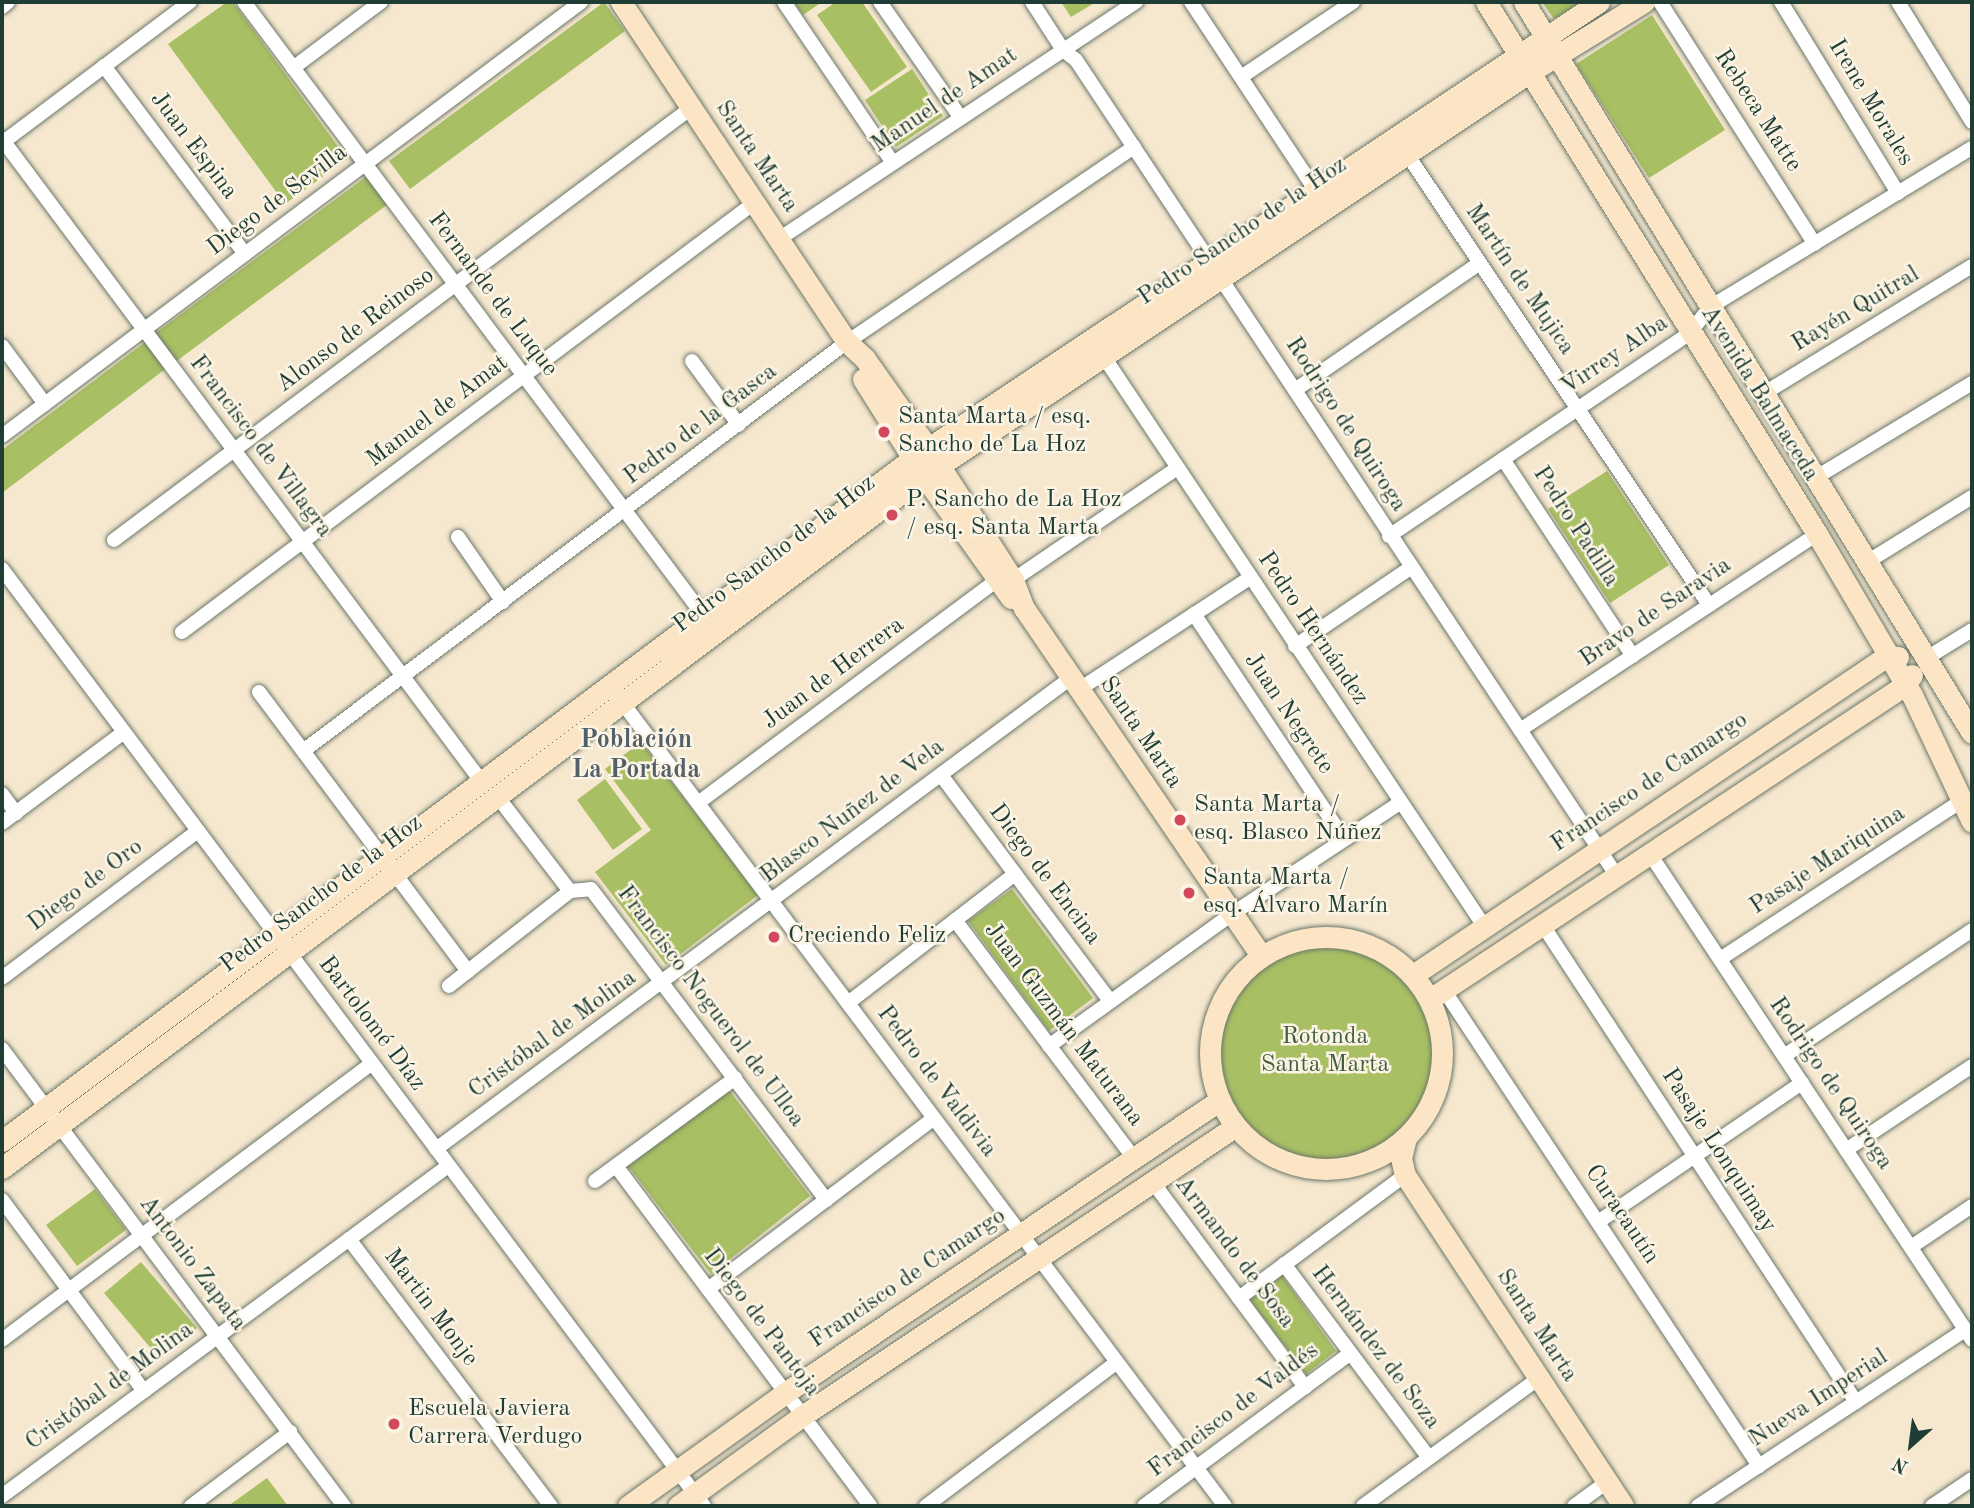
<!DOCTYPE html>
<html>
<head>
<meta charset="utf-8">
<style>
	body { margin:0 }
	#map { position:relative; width:1974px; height:1508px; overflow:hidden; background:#f6e7cf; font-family:"Old Standard TT",serif }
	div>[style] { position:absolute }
	.green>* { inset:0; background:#a9bf63 }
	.round { border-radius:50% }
	.roads { filter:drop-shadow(0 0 2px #6a786a) drop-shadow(0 0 2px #6a786a) }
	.street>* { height:14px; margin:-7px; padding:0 7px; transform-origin:7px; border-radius:7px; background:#fff }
	.secondary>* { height:21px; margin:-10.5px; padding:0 10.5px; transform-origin:10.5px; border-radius:10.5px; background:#fce5c4 }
	.secondary>.ring { margin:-10.5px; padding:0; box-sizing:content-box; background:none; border:21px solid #fce5c4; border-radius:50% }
	.dots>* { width:19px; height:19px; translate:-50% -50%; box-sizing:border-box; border:4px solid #fcf5e5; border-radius:50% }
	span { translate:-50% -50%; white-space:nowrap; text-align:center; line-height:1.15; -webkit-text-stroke:5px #fcf5e5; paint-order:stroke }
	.street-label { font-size:24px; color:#1f3d34 }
	.poi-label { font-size:24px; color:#1f3d34 }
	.left { translate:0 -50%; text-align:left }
	.park-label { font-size:24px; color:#425e40 }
	.neighbourhood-label { font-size:26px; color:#526069; font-weight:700 }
	.frame { position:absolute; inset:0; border:4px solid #1f3d34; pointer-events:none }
	.north { position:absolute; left:1876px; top:1410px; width:70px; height:70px; -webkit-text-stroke:5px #fcf5e5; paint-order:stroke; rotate:208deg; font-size:19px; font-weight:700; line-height:28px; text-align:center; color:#1f3d34 }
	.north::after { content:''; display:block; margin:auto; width:24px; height:32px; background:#1f3d34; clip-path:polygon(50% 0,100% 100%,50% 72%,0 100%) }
</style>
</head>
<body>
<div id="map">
	<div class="green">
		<div style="clip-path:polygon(227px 2px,233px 2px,347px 159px,285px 204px,168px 44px)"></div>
		<div style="clip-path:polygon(604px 2px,625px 31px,410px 189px,389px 161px)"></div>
		<div style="clip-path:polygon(794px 2px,822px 2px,803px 15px)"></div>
		<div style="clip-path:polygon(836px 2px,862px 2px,907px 67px,871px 92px,817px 15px)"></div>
		<div style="clip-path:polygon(1061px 2px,1096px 2px,1071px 17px)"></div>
		<div style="clip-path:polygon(1542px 2px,1583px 2px,1554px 19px)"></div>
		<div style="clip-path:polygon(1652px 15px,1725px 130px,1649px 178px,1576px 64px)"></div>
		<div style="clip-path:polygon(912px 69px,943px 116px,896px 147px,865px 100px)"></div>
		<div style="clip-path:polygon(367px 176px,388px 204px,174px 363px,153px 335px)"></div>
		<div style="clip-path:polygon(148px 340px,168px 367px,2px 493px,2px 450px)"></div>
		<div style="clip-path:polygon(1607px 471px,1669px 565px,1610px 603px,1548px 509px)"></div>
		<div style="clip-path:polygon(641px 742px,758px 895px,666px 965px,595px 872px,651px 830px,605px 769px)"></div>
		<div style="clip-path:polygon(605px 779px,642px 829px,613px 850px,577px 800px)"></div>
		<div style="clip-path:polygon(1012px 889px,1093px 998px,1049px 1031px,968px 921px)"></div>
		<div class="round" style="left:1217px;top:944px;width:216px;height:216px"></div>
		<div style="clip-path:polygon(729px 1090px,810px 1196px,711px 1274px,628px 1166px)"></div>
		<div style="clip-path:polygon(95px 1189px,126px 1230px,77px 1266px,46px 1225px)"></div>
		<div style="clip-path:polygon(141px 1262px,197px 1328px,160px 1359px,104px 1293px)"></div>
		<div style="clip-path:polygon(1280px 1273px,1336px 1351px,1306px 1374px,1247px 1296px)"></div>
		<div style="clip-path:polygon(267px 1478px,288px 1506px,228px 1506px)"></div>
	</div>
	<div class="roads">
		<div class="street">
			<div style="left:244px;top:2px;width:766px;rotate:53.17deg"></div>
			<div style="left:784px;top:2px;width:194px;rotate:55.9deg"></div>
			<div style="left:880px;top:2px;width:141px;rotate:55.1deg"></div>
			<div style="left:1032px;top:2px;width:57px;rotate:57.1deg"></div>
			<div style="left:1063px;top:50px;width:16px;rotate:38deg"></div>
			<div style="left:1076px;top:60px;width:979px;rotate:56.46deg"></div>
			<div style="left:1191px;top:2px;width:224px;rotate:56.5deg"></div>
			<div style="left:1660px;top:2px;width:287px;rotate:57.4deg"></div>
			<div style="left:1781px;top:2px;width:224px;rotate:58.5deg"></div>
			<div style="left:1898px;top:2px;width:141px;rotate:58.3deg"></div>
			<div style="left:2px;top:7px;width:8px;rotate:-40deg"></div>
			<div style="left:104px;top:66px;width:235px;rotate:53.1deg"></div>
			<div style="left:293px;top:68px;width:110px;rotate:-36.9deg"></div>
			<div style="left:1241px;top:77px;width:135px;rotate:-33.8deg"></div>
			<div style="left:2px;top:139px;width:801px;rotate:53.27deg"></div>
			<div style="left:2px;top:143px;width:235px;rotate:-36.9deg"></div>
			<div style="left:1407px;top:154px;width:543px;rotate:56.19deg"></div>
			<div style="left:779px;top:239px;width:429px;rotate:-33.6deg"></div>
			<div style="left:2px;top:346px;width:72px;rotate:53.4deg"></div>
			<div style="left:1104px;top:357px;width:684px;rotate:56.26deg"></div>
			<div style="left:692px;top:361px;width:79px;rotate:53.7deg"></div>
			<div style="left:1295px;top:390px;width:224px;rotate:-34.5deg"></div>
			<div style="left:1763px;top:394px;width:245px;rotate:-31.5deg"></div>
			<div style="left:2px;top:436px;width:724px;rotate:-36.85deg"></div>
			<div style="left:1503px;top:459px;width:236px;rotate:56.6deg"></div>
			<div style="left:1815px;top:478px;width:184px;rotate:-31.2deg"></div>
			<div style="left:1389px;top:536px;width:362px;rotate:-34deg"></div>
			<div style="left:1689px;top:334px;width:34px;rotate:-52deg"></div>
			<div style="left:1710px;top:307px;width:306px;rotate:-31.3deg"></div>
			<div style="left:458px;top:537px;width:79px;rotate:55.3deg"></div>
			<div style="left:114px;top:540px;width:721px;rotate:-36.82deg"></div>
			<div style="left:1867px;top:562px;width:123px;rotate:-31.8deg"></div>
			<div style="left:2px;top:569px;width:1171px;rotate:53.16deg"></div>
			<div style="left:1013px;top:580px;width:199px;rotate:-34.3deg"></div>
			<div style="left:1194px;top:614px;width:270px;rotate:56.3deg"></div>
			<div style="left:182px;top:632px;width:715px;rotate:-36.87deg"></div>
			<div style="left:1295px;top:646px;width:139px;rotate:-34.1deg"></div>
			<div style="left:1925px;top:659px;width:55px;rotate:-31.7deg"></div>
			<div style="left:1078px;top:690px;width:205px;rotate:-33.1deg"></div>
			<div style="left:259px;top:692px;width:349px;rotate:53.2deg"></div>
			<div style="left:619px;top:698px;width:1010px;rotate:53.13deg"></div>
			<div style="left:1520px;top:730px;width:356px;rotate:-33.4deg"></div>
			<div style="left:303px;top:751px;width:681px;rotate:-36.94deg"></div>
			<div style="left:847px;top:342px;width:347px;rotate:-34.2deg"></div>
			<div style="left:941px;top:775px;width:282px;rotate:53.2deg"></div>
			<div style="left:2px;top:794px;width:24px;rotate:54deg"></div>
			<div style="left:497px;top:796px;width:120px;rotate:52.5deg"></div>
			<div style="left:698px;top:803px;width:372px;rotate:-36.7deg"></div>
			<div style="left:2px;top:823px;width:152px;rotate:-36.7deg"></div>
			<div style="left:1650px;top:854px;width:583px;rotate:56.47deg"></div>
			<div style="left:955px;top:920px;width:298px;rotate:53.1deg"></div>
			<div style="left:1542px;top:924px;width:572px;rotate:56.7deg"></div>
			<div style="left:1720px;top:959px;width:288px;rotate:-33.2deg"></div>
			<div style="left:2px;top:978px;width:245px;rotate:-36.9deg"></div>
			<div style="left:449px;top:986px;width:154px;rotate:-38.1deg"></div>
			<div style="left:570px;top:891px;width:21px;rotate:-5deg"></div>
			<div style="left:591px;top:889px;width:390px;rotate:52.9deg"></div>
			<div style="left:1444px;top:990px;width:571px;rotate:56.5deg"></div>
			<div style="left:848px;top:1003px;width:211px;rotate:-37.7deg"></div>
			<div style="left:1049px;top:1046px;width:226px;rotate:-35.8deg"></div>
			<div style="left:1232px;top:914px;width:201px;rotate:-33.5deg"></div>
			<div style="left:2px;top:1049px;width:571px;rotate:53.19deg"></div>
			<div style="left:1784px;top:1056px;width:226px;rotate:-33.8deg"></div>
			<div style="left:436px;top:1149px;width:791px;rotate:-36.57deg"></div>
			<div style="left:1846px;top:1150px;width:151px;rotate:-33.7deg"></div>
			<div style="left:616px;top:1166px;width:424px;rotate:53.2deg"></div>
			<div style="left:595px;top:1181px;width:174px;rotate:-36.3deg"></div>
			<div style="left:1152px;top:1181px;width:257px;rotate:53.4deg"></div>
			<div style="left:2px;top:1200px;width:238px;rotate:53.4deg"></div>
			<div style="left:1598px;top:1222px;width:247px;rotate:-34.3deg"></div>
			<div style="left:349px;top:1239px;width:335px;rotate:52.9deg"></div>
			<div style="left:1911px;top:1247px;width:73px;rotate:-33.9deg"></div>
			<div style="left:1284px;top:1264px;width:242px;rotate:53.2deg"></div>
			<div style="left:708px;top:1289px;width:283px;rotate:-37.1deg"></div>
			<div style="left:1239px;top:1298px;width:207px;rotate:-36.5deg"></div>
			<div style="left:2px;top:1340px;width:462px;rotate:-36.8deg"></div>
			<div style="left:2px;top:1496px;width:555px;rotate:-36.5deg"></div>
			<div style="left:191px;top:1506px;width:124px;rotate:-36.8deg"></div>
			<div style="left:926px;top:1506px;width:239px;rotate:-37deg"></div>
			<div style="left:1144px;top:1506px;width:257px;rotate:-36.5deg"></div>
			<div style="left:1363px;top:1506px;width:218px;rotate:-36deg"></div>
			<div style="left:1574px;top:1506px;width:41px;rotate:-36deg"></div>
			<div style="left:1698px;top:1506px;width:320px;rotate:-33.4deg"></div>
			<div style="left:1932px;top:1506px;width:48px;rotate:-34deg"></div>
		</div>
		<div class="secondary">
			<div style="left:621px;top:2px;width:408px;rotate:56.4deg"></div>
			<div style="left:847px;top:342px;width:25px;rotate:43deg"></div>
			<div style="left:865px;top:359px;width:109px;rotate:54.7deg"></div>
			<div style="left:928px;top:448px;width:157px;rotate:57.2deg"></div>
			<div style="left:1013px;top:580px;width:30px;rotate:69deg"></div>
			<div style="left:1024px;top:608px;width:421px;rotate:55.7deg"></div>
			<div style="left:1486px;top:2px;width:627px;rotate:58.11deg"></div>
			<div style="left:1817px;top:534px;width:187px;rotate:59.5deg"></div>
			<div style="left:1912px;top:695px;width:140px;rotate:64.7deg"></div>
			<div style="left:1524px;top:2px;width:857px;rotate:58.5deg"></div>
			<div style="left:863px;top:379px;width:115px;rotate:57.8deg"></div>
			<div style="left:924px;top:476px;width:150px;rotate:54.5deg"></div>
			<div class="ring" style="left:1210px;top:937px;width:211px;height:211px"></div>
			<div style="left:1413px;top:975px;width:571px;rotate:-33.94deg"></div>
			<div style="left:1887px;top:656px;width:11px;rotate:5deg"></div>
			<div style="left:1430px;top:999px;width:569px;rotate:-33.47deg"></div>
			<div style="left:1905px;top:685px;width:12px;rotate:-55deg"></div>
			<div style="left:1406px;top:1138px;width:21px;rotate:104deg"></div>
			<div style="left:1401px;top:1158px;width:17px;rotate:77deg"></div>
			<div style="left:1405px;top:1175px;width:396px;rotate:56.6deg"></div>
			<div style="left:2px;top:1141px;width:1137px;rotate:-36.85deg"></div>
			<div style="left:912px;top:459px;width:825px;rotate:-33.63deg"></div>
			<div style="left:2px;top:1168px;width:1153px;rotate:-36.89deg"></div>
			<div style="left:924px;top:476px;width:728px;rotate:-33.69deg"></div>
			<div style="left:1530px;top:72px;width:134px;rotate:-31.6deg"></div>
			<div style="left:628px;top:1506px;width:193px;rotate:-35.7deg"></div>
			<div style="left:785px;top:1393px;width:524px;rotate:-33.96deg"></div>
			<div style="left:678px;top:1506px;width:153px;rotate:-36deg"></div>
			<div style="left:802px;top:1416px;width:522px;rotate:-33.75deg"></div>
		</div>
	</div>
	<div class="dots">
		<div style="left:884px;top:432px;background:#d1495b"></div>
		<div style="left:892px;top:515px;background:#d1495b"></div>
		<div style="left:1180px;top:820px;background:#d1495b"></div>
		<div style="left:1189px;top:893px;background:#d1495b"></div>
		<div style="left:774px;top:937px;background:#d1495b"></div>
		<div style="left:394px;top:1424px;background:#d1495b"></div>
	</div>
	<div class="street-label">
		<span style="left:945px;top:101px;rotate:-34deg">Manuel de Amat</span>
		<span style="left:1870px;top:103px;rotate:59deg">Irene Morales</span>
		<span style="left:1757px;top:111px;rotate:57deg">Rebeca Matte</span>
		<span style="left:193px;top:146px;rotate:53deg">Juan Espina</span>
		<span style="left:756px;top:157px;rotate:56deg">Santa Marta</span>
		<span style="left:278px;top:201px;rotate:-37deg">Diego de Sevilla</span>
		<span style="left:1243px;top:232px;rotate:-34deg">Pedro Sancho de la Hoz</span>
		<span style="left:1519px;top:280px;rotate:56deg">Martín de Mujica</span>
		<span style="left:492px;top:295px;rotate:53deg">Fernande de Luque</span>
		<span style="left:1856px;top:310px;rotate:-31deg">Rayén Quitral</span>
		<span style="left:356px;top:331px;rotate:-37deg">Alonso de Reinoso</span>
		<span style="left:1615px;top:356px;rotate:-34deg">Virrey Alba</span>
		<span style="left:1759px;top:394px;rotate:58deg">Avenida Balmaceda</span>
		<span style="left:438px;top:412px;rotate:-37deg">Manuel de Amat</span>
		<span style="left:701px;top:425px;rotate:-37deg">Pedro de la Gasca</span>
		<span style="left:1345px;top:425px;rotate:57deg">Rodrigo de Quiroga</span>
		<span style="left:260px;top:447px;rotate:53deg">Francisco de Villagra</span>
		<span style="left:1575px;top:527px;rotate:57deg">Pedro Padilla</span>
		<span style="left:775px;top:555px;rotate:-37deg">Pedro Sancho de la Hoz</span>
		<span style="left:1656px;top:613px;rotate:-34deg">Bravo de Saravia</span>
		<span style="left:1312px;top:629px;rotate:56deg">Pedro Hernández</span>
		<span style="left:834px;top:674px;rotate:-37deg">Juan de Herrera</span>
		<span style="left:1288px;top:714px;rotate:56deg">Juan Negrete</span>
		<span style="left:1140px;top:733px;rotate:56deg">Santa Marta</span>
		<span style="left:1650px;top:783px;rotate:-34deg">Francisco de Camargo</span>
		<span style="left:853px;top:812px;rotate:-37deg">Blasco Nuñez de Vela</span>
		<span style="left:1828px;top:861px;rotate:-33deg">Pasaje Mariquina</span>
		<span style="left:1044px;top:875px;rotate:53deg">Diego de Encina</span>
		<span style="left:86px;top:886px;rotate:-37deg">Diego de Oro</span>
		<span style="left:322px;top:895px;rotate:-37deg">Pedro Sancho de la Hoz</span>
		<span style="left:710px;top:1007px;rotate:53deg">Francisco Noguerol de Ulloa</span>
		<span style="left:371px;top:1024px;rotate:53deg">Bartolomé Díaz</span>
		<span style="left:1063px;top:1025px;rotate:53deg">Juan Guzmán Maturana</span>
		<span style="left:553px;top:1035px;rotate:-36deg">Cristóbal de Molina</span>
		<span style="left:936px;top:1082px;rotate:53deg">Pedro de Valdivia</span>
		<span style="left:1830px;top:1084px;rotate:56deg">Rodrigo de Quiroga</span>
		<span style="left:1718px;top:1151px;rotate:57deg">Pasaje Lonquimay</span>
		<span style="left:1621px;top:1215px;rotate:56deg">Curacautín</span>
		<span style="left:1234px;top:1253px;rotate:53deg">Armando de Sosa</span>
		<span style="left:192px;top:1264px;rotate:53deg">Antonio Zapata</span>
		<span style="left:908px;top:1279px;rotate:-34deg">Francisco de Camargo</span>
		<span style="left:430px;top:1308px;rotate:53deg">Martin Monje</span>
		<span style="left:761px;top:1323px;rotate:53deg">Diego de Pantoja</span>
		<span style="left:1536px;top:1326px;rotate:57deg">Santa Marta</span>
		<span style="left:1375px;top:1348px;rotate:53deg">Hernández de Soza</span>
		<span style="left:110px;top:1387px;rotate:-36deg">Cristóbal de Molina</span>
		<span style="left:1819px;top:1399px;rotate:-33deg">Nueva Imperial</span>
		<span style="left:1234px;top:1411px;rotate:-37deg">Francisco de Valdés</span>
	</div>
	<div class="poi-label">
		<span class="left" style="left:898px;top:432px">Santa Marta / esq.<br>Sancho de La Hoz</span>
		<span class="left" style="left:906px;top:515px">P. Sancho de La Hoz<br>/ esq. Santa Marta</span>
		<span class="left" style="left:1194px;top:820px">Santa Marta /<br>esq. Blasco Núñez</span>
		<span class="left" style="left:1203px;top:893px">Santa Marta /<br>esq. Álvaro Marín</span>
		<span class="left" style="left:788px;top:937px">Creciendo Feliz</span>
		<span class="left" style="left:408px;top:1424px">Escuela Javiera<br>Carrera Verdugo</span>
	</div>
	<div class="park-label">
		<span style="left:1325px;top:1052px">Rotonda<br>Santa Marta</span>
	</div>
	<div class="neighbourhood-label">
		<span style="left:636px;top:756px">Población<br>La Portada</span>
	</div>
	<div class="frame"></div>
	<div class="north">N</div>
</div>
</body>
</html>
